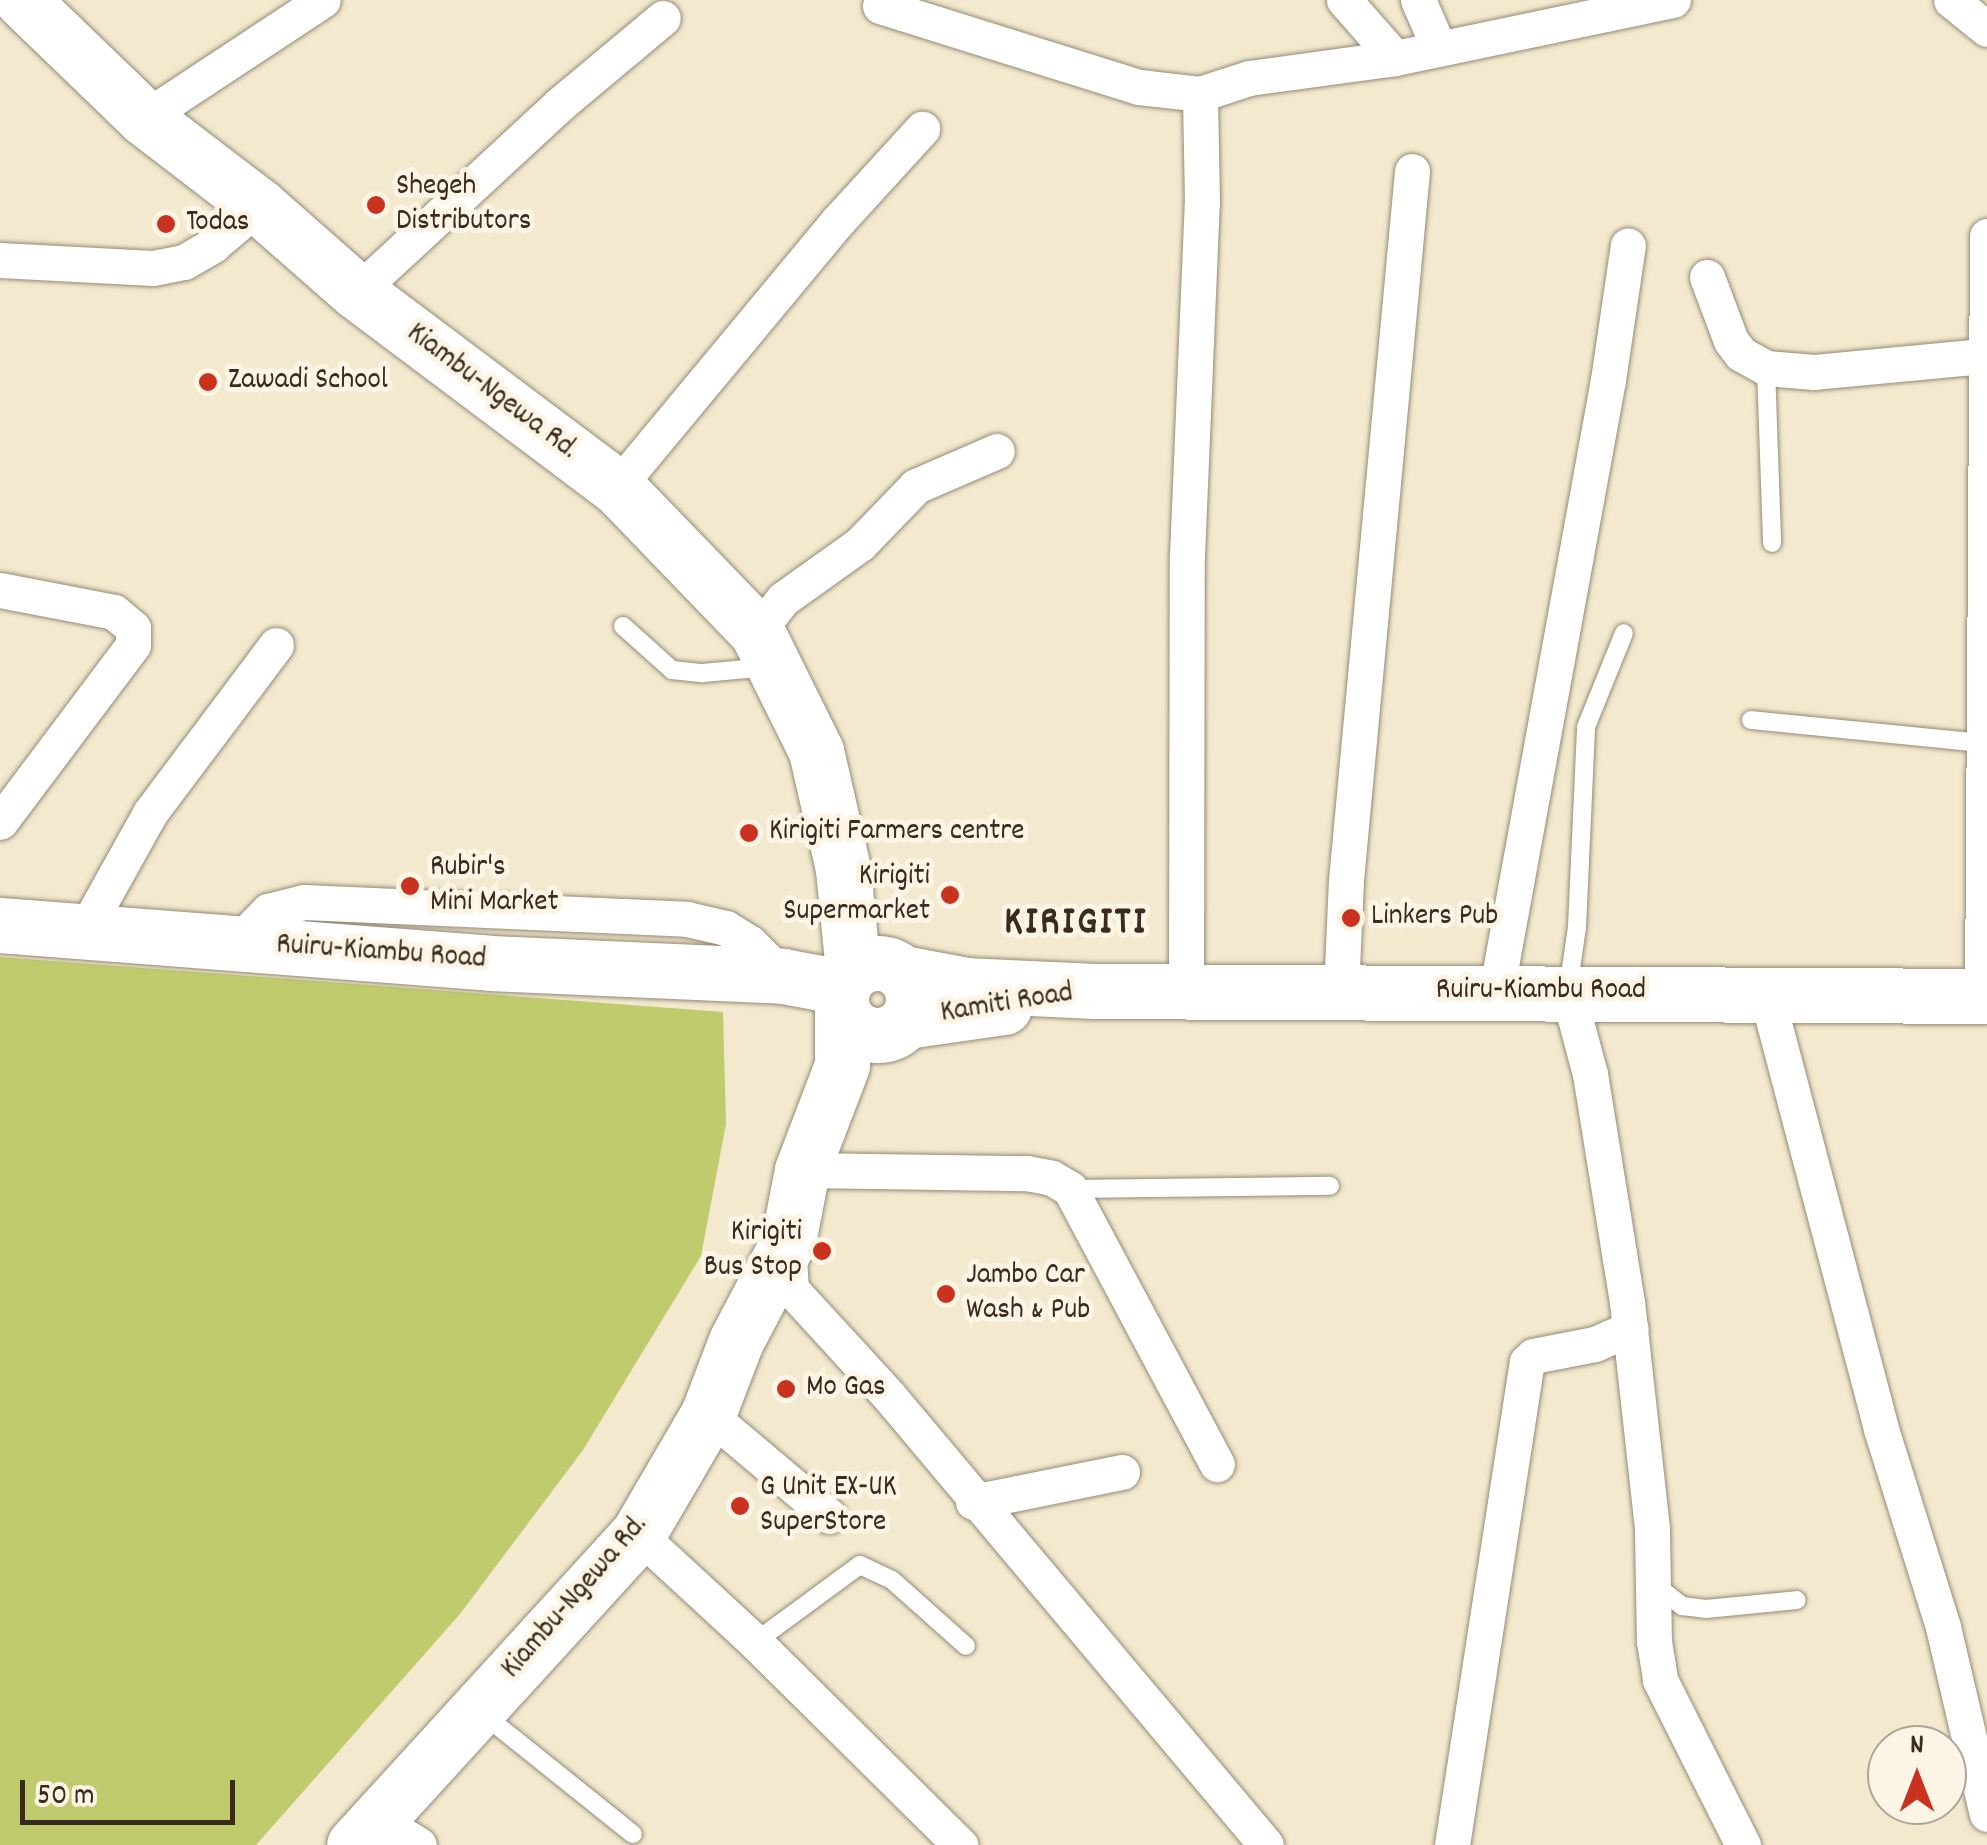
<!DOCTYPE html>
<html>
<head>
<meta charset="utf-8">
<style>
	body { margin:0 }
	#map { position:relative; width:1987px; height:1845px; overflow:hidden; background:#f2e9ce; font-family:Dekko,sans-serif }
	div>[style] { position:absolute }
	.green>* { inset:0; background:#bfcb6d }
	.roads { filter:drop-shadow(0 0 2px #968a76) drop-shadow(0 0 2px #968a76) }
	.lane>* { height:18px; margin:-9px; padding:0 9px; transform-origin:9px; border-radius:9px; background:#fff }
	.street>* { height:35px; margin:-17.5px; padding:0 17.5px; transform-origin:17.5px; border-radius:17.5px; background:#fff }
	.primary>* { height:55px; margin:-27.5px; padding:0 27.5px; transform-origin:27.5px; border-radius:27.5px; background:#fff }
	.highway>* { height:55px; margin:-27.5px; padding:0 27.5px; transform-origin:27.5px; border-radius:27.5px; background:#fff }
	.highway>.ring { margin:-27.5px; padding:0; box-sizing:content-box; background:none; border:55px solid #fff; border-radius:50% }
	.dots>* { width:28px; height:28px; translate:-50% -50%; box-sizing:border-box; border:5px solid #fcf5e5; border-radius:50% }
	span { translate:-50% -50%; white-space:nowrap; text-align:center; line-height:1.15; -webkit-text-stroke:10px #fcf5e5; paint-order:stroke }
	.poi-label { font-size:30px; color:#3b2a1e }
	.left { translate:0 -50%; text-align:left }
	.right { translate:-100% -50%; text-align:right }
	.street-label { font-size:30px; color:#3b2a1e }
	.district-label { font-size:40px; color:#3b2a1e; font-weight:700; letter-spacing:2.5px }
	.north { position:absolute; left:1867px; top:1725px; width:100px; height:100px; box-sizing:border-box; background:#fcf5e5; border:2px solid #afa495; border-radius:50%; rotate:0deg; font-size:28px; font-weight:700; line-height:40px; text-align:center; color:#3b2a1e }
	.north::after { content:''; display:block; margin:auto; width:35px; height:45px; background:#c8321e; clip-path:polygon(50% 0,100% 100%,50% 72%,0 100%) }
	.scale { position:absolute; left:20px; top:1780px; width:215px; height:45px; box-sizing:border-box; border:5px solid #3b2a1e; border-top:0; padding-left:12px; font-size:30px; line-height:35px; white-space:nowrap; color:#3b2a1e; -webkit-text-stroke:8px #fcf5e5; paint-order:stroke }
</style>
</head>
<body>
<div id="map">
	<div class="green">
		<div style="clip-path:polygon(0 957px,723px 1012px,726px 1124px,701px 1256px,583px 1450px,460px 1614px,256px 1845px,0 1845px)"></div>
	</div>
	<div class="roads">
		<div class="lane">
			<div style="left:1766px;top:368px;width:175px;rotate:88deg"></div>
			<div style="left:623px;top:626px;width:66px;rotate:41.9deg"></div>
			<div style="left:672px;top:670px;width:31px;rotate:6deg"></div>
			<div style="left:703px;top:673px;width:65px;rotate:-5.3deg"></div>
			<div style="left:1751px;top:720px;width:233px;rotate:5.7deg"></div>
			<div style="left:1568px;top:989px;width:63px;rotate:-81.7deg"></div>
			<div style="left:1577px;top:927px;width:200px;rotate:-87.4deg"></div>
			<div style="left:1586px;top:727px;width:101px;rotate:-68deg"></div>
			<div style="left:1070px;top:1189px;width:260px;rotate:-0.7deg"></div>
			<div style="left:1654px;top:1584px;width:36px;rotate:38deg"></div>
			<div style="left:1682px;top:1606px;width:24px;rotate:7deg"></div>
			<div style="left:1706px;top:1609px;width:91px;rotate:-5.6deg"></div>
			<div style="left:755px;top:1642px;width:130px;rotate:-36.3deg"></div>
			<div style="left:860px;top:1565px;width:35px;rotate:25deg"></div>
			<div style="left:892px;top:1580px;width:99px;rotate:41.7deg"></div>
			<div style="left:483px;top:1714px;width:192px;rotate:38.7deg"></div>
		</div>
		<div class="street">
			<div style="left:1344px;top:0;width:77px;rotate:48.7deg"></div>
			<div style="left:1418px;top:0;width:50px;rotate:66.5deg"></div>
			<div style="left:1951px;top:0;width:46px;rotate:38.9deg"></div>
			<div style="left:880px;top:6px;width:271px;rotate:17.4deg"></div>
			<div style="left:1139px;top:87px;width:61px;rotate:6.5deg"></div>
			<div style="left:144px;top:118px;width:214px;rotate:-33.4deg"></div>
			<div style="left:0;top:260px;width:153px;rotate:3deg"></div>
			<div style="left:153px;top:268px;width:32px;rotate:-11deg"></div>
			<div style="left:184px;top:262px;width:34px;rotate:-30deg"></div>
			<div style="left:213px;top:245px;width:60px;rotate:-40.3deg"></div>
			<div style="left:1707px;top:277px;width:68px;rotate:69.4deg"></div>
			<div style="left:1731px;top:341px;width:16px;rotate:52deg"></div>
			<div style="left:1741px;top:354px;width:29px;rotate:29deg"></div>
			<div style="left:1766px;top:368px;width:48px;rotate:4.8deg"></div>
			<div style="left:1814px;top:372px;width:171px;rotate:-5.4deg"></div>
			<div style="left:357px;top:292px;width:277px;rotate:-42.8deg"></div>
			<div style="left:560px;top:104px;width:134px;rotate:-39.9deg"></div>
			<div style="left:617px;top:487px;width:346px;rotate:-50.3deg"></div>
			<div style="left:838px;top:221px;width:125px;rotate:-47.6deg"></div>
			<div style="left:0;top:590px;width:116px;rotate:10.9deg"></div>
			<div style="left:114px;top:612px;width:25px;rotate:40deg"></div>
			<div style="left:133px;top:628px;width:17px;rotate:90deg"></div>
			<div style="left:133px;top:645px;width:221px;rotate:126.9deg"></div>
			<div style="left:757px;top:632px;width:42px;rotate:-51.8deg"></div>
			<div style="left:783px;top:599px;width:95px;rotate:-35.5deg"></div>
			<div style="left:860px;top:544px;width:81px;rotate:-46deg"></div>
			<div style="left:916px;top:486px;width:88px;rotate:-23.4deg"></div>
			<div style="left:86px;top:928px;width:132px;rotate:-60.9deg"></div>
			<div style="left:150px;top:813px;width:210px;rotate:-53.1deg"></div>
			<div style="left:237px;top:943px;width:45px;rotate:-45.9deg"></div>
			<div style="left:268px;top:911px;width:37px;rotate:-14deg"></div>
			<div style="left:304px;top:902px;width:383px;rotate:2.5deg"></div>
			<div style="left:687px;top:919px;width:40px;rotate:13deg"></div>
			<div style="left:726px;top:928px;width:28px;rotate:32deg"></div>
			<div style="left:750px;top:943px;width:47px;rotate:45deg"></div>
			<div style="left:1186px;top:990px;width:434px;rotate:-89.9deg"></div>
			<div style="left:1187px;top:556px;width:354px;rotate:-87.6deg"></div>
			<div style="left:1202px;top:202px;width:108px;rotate:-91.1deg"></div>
			<div style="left:1200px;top:94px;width:52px;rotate:-18.1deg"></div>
			<div style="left:1249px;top:78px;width:147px;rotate:-7.8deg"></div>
			<div style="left:1395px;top:58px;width:284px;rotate:-11.8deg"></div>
			<div style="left:1341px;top:990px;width:110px;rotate:-87.4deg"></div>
			<div style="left:1346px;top:880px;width:712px;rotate:-84.68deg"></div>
			<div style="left:1568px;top:992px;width:85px;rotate:75deg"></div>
			<div style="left:1590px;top:1074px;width:231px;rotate:80.8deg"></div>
			<div style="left:1627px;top:1302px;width:229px;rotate:83.7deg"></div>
			<div style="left:1652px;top:1530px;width:111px;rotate:89deg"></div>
			<div style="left:1654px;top:1641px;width:39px;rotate:81deg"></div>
			<div style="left:1660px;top:1680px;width:185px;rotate:63.3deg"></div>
			<div style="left:1496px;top:993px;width:623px;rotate:-79.65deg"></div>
			<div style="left:1608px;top:380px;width:136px;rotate:-81.6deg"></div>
			<div style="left:1766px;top:993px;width:451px;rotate:75.2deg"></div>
			<div style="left:1881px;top:1429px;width:207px;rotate:72.6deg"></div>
			<div style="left:1943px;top:1627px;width:192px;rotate:76.8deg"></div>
			<div style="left:1982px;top:996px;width:760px;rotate:-89.62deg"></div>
			<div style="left:802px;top:1170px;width:225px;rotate:0.8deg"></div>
			<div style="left:1027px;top:1173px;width:25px;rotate:11deg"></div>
			<div style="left:1052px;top:1178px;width:21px;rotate:31deg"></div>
			<div style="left:1070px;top:1189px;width:312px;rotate:61.9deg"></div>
			<div style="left:788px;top:1243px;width:46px;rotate:86.3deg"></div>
			<div style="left:791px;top:1289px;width:145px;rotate:47.5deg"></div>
			<div style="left:889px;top:1396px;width:586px;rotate:49.98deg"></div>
			<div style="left:708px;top:1414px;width:158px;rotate:40.1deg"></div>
			<div style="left:973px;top:1502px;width:152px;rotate:-11.4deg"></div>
			<div style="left:638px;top:1534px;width:159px;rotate:42.7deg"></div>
			<div style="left:755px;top:1642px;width:289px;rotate:44.7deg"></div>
			<div style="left:379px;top:1820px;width:47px;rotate:32deg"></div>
			<div style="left:1452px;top:1845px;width:489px;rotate:-81.2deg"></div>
			<div style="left:1527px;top:1362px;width:8px;rotate:-45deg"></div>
			<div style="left:1533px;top:1356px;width:63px;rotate:-11deg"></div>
			<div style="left:1595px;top:1344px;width:39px;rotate:-24deg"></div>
		</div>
		<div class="primary">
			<div style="left:0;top:925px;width:491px;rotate:4.4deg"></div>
			<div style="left:490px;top:963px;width:293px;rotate:2.5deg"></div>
			<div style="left:783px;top:976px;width:60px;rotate:10.6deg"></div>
			<div style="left:903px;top:973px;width:65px;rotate:10.6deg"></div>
			<div style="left:967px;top:985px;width:128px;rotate:2.7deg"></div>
			<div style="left:1095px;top:991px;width:892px;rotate:0.32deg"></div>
			<div style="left:906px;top:1021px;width:99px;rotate:-8.1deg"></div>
		</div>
		<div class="highway">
			<div style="left:22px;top:0;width:170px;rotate:44deg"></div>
			<div style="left:144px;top:118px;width:145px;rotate:37.4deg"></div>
			<div style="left:259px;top:206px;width:130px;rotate:41.3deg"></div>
			<div style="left:357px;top:292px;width:325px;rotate:36.9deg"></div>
			<div style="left:617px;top:487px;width:202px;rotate:46deg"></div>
			<div style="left:757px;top:632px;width:133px;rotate:63.6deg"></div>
			<div style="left:816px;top:751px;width:121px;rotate:77.1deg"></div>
			<div style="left:843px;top:869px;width:102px;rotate:84.4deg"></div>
			<div class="ring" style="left:841px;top:963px;width:17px;height:17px"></div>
			<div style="left:354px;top:1845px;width:421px;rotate:-47.6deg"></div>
			<div style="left:638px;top:1534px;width:139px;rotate:-59.7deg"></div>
			<div style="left:708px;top:1414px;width:78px;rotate:-69deg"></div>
			<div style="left:736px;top:1341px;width:112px;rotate:-62.3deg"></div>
			<div style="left:788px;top:1242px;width:73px;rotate:-79deg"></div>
			<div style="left:802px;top:1170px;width:112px;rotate:-69.1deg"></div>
			<div style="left:842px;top:1065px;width:53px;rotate:-90deg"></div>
		</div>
	</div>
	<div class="dots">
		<div style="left:376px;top:205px;background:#c8321e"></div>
		<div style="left:166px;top:224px;background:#c8321e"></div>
		<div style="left:208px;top:382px;background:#c8321e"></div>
		<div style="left:749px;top:833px;background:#c8321e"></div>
		<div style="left:410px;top:886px;background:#c8321e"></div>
		<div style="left:950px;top:895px;background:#c8321e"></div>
		<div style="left:1351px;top:918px;background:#c8321e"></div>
		<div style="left:822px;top:1251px;background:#c8321e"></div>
		<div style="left:946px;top:1294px;background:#c8321e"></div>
		<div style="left:786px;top:1389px;background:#c8321e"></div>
		<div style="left:740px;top:1506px;background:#c8321e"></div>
	</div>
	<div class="poi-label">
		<span class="left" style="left:396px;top:205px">Shegeh<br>Distributors</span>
		<span class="left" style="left:186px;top:224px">Todas</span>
		<span class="left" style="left:228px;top:382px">Zawadi School</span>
		<span class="left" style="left:769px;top:833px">Kirigiti Farmers centre</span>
		<span class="left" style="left:430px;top:886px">Rubir's<br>Mini Market</span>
		<span class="right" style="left:930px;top:895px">Kirigiti<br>Supermarket</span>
		<span class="left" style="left:1371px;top:918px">Linkers Pub</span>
		<span class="right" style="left:802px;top:1251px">Kirigiti<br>Bus Stop</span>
		<span class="left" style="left:966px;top:1294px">Jambo Car<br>Wash &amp; Pub</span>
		<span class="left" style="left:806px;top:1389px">Mo Gas</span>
		<span class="left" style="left:760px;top:1506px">G Unit EX-UK<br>SuperStore</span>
	</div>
	<div class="street-label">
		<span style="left:491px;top:393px;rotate:37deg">Kiambu-Ngewa Rd.</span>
		<span style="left:381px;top:954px;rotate:4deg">Ruiru-Kiambu Road</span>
		<span style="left:1541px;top:992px">Ruiru-Kiambu Road</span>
		<span style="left:1007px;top:1005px;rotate:-9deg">Kamiti Road</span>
		<span style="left:576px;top:1598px;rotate:-49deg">Kiambu-Ngewa Rd.</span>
	</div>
	<div class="district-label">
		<span style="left:1076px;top:925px">KIRIGITI</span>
	</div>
	<div class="north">N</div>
	<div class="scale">50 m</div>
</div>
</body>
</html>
